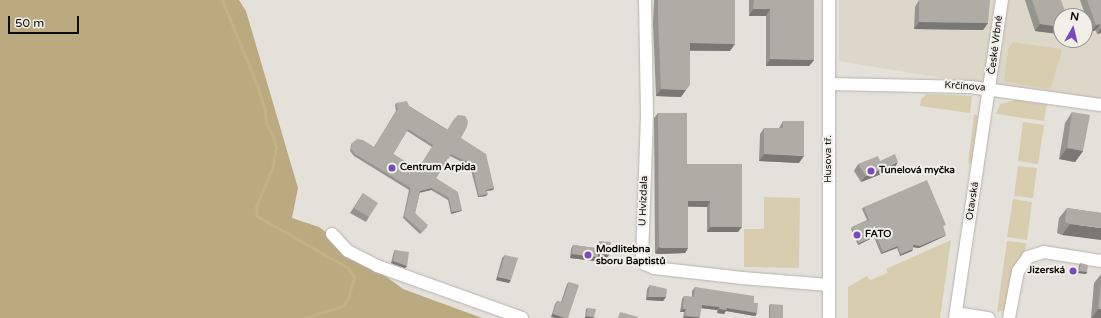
<!DOCTYPE html>
<html>
<head>
<meta charset="utf-8">
<style>
	body { margin:0 }
	#map { position:relative; width:1101px; height:318px; overflow:hidden; background:#e4e1db; font-family:"Varela Round",sans-serif }
	div>[style] { position:absolute }
	.built>* { inset:0; background:#ddd7ca }
	.green>* { inset:0; background:#d9cdb0 }
	.forest>* { inset:0; background:#bbaa7f }
	.stream>* { height:3px; margin:-1.5px; padding:0 1.5px; transform-origin:1.5px; border-radius:1.5px; background:#c3b186 }
	.roads { filter:drop-shadow(0 0 1px #b5b3ad) drop-shadow(0 0 1px #b5b3ad) }
	.minor>* { height:12px; margin:-6px; padding:0 6px; transform-origin:6px; border-radius:6px; background:#fff }
	.wall>* { inset:0; background:#96948f }
	.shaded-wall>* { inset:0; background:#7a7874 }
	.building>* { inset:0; background:#afaca6 }
	.dots>* { width:11px; height:11px; translate:-50% -50%; box-sizing:border-box; border:2px solid #f1efe8; border-radius:50% }
	span { translate:-50% -50%; white-space:nowrap; text-align:center; line-height:1.15; -webkit-text-stroke:4px #f1efe8; paint-order:stroke }
	.street-label { font-size:10px; color:#0c0b09 }
	.poi-label { font-size:10px; color:#0c0b09; font-weight:700 }
	.left { translate:0 -50%; text-align:left }
	.right { translate:-100% -50%; text-align:right }
	.north { position:absolute; left:1053px; top:8px; width:40px; height:40px; box-sizing:border-box; background:#f1efe8; border:1px solid #95948f; border-radius:50%; rotate:8deg; font-size:11px; font-weight:700; line-height:16px; text-align:center; color:#0c0b09 }
	.north::after { content:''; display:block; margin:auto; width:14px; height:18px; background:#7849c1; clip-path:polygon(50% 0,100% 100%,50% 72%,0 100%) }
	.scale { position:absolute; left:8px; top:16px; width:71px; height:18px; box-sizing:border-box; border:2px solid #0c0b09; border-top:0; padding-left:5px; font-size:12px; line-height:14px; white-space:nowrap; color:#0c0b09; -webkit-text-stroke:3px #f1efe8; paint-order:stroke }
</style>
</head>
<body>
<div id="map">
	<div class="built">
		<div style="clip-path:polygon(evenodd,839px 0,1101px 0,1101px 104px,839px 61px,839px 0,1061px 16px,1085px 16px,1085px 40px,1061px 40px,1061px 16px)"></div>
	</div>
	<div class="green">
		<div style="clip-path:polygon(1013px 42px,1061px 49px,1062px 51px,1051px 87px,1047px 89px,1004px 81px,1008px 49px)"></div>
		<div style="clip-path:polygon(927px 94px,972px 96px,970px 113px,920px 106px,921px 99px)"></div>
		<div style="clip-path:polygon(1017px 100px,1047px 104px,1044px 121px,996px 114px,1000px 104px)"></div>
		<div style="clip-path:polygon(974px 114px,979px 116px,979px 121px,974px 156px,972px 161px,968px 164px)"></div>
		<div style="clip-path:polygon(1023px 122px,1044px 125px,1038px 164px,1018px 161px)"></div>
		<div style="clip-path:polygon(1018px 166px,1037px 168px,1033px 198px,1014px 196px)"></div>
		<div style="clip-path:polygon(764px 197px,800px 198px,799px 268px,744px 267px,744px 229px,764px 229px)"></div>
		<div style="clip-path:polygon(1013px 199px,1032px 202px,1027px 240px,1007px 237px)"></div>
		<div style="clip-path:polygon(951px 240px,940px 318px,848px 318px,848px 287px,867px 276px,870px 280px,888px 273px,886px 269px)"></div>
		<div style="clip-path:polygon(1007px 241px,1026px 243px,1025px 252px,1021px 257px,1006px 310px,997px 312px)"></div>
	</div>
	<div class="forest">
		<div style="clip-path:polygon(0 0,239px 0,246px 11px,298px 188px,292px 218px,319px 227px,403px 289px,482px 318px,0 318px)"></div>
	</div>
	<div class="stream">
		<div style="left:222px;top:0;width:92px;rotate:67.6deg"></div>
		<div style="left:257px;top:85px;width:26px;rotate:72deg"></div>
		<div style="left:265px;top:110px;width:13px;rotate:86deg"></div>
		<div style="left:266px;top:123px;width:15px;rotate:62deg"></div>
		<div style="left:273px;top:136px;width:12px;rotate:76deg"></div>
		<div style="left:276px;top:148px;width:20px;rotate:101deg"></div>
		<div style="left:272px;top:168px;width:42px;rotate:112.3deg"></div>
		<div style="left:256px;top:207px;width:9px;rotate:84deg"></div>
		<div style="left:257px;top:216px;width:105px;rotate:29.7deg"></div>
		<div style="left:348px;top:268px;width:11px;rotate:56deg"></div>
		<div style="left:354px;top:277px;width:22px;rotate:106deg"></div>
		<div style="left:348px;top:298px;width:9px;rotate:122deg"></div>
		<div style="left:343px;top:306px;width:42px;rotate:163.3deg"></div>
	</div>
	<div class="roads">
		<div class="minor">
			<div style="left:645px;top:0;width:115px;rotate:89deg"></div>
			<div style="left:647px;top:115px;width:142px;rotate:92deg"></div>
			<div style="left:642px;top:257px;width:8px;rotate:67deg"></div>
			<div style="left:645px;top:264px;width:10px;rotate:24deg"></div>
			<div style="left:654px;top:268px;width:89px;rotate:6.5deg"></div>
			<div style="left:742px;top:278px;width:87px;rotate:4.6deg"></div>
			<div style="left:829px;top:0;width:318px;rotate:90deg"></div>
			<div style="left:829px;top:84px;width:142px;rotate:1.2deg"></div>
			<div style="left:971px;top:87px;width:131px;rotate:7.9deg"></div>
			<div style="left:332px;top:234px;width:23px;rotate:47deg"></div>
			<div style="left:348px;top:251px;width:33px;rotate:27deg"></div>
			<div style="left:377px;top:266px;width:154px;rotate:19.7deg"></div>
			<div style="left:956px;top:313px;width:33px;rotate:9deg"></div>
			<div style="left:955px;top:318px;width:321px;rotate:-81.6deg"></div>
			<div style="left:1009px;top:318px;width:48px;rotate:-79.2deg"></div>
			<div style="left:1018px;top:271px;width:17px;rotate:-54deg"></div>
			<div style="left:1028px;top:257px;width:17px;rotate:-17deg"></div>
			<div style="left:1044px;top:252px;width:58px;rotate:9deg"></div>
		</div>
	</div>
	<div class="wall">
		<div style="clip-path:polygon(654px 0,735px 0,730px 51px,690px 51px,681px 97px,656px 96px,653px 23px)"></div>
		<div style="clip-path:polygon(749px 0,814px 0,814px 60px,809px 66px,766px 66px,766px 16px,749px 16px)"></div>
		<div style="clip-path:polygon(919px 0,988px 23px,983px 30px,914px 29px,915px 7px)"></div>
		<div style="clip-path:polygon(1025px 0,1061px 0,1061px 32px,1059px 34px,1035px 31px)"></div>
		<div style="clip-path:polygon(1080px 0,1101px 0,1101px 33px,1097px 34px,1096px 30px,1091px 32px)"></div>
		<div style="clip-path:polygon(evenodd,396px 103px,409px 106px,461px 138px,494px 188px,493px 190px,487px 191px,486px 196px,478px 197px,470px 166px,450px 156px,436px 178px,462px 210px,461px 211px,451px 214px,448px 200px,431px 190px,420px 192px,415px 213px,427px 227px,420px 234px,403px 218px,409px 190px,354px 156px,350px 151px,351px 145px,352px 143px,374px 147px,396px 111px,395px 105px,396px 103px,407px 131px,432px 147px,418px 169px,393px 154px,407px 131px)"></div>
		<div style="clip-path:polygon(1072px 112px,1083px 151px,1075px 162px,1059px 159px,1065px 123px)"></div>
		<div style="clip-path:polygon(658px 113px,687px 164px,738px 232px,707px 232px,707px 207px,688px 207px,688px 248px,685px 253px,658px 254px,655px 253px,654px 118px)"></div>
		<div style="clip-path:polygon(783px 121px,799px 163px,759px 161px,760px 134px,764px 128px,779px 128px)"></div>
		<div style="clip-path:polygon(880px 161px,894px 169px,861px 182px,854px 171px,858px 164px)"></div>
		<div style="clip-path:polygon(363px 193px,369px 217px,366px 222px,350px 213px)"></div>
		<div style="clip-path:polygon(864px 207px,945px 227px,943px 227px,945px 236px,919px 248px,913px 247px,912px 251px,900px 256px,897px 248px,881px 254px,874px 237px,858px 245px,851px 229px,852px 227px,867px 220px,862px 209px)"></div>
		<div style="clip-path:polygon(1067px 208px,1101px 213px,1062px 235px,1057px 233px,1059px 218px)"></div>
		<div style="clip-path:polygon(600px 241px,609px 255px,607px 258px,598px 257px,595px 261px,570px 258px,571px 249px,573px 245px,595px 248px)"></div>
		<div style="clip-path:polygon(395px 250px,407px 266px,405px 268px,391px 263px,394px 251px)"></div>
		<div style="clip-path:polygon(505px 255px,509px 283px,496px 280px,502px 258px)"></div>
		<div style="clip-path:polygon(1081px 263px,1087px 272px,1086px 274px,1078px 273px,1079px 265px)"></div>
		<div style="clip-path:polygon(1101px 274px,1101px 318px,1091px 318px,1094px 283px)"></div>
		<div style="clip-path:polygon(569px 282px,568px 318px,556px 318px,551px 317px,555px 304px,557px 301px,561px 302px,567px 284px)"></div>
		<div style="clip-path:polygon(650px 285px,666px 297px,663px 301px,646px 300px,647px 289px)"></div>
		<div style="clip-path:polygon(695px 287px,754px 303px,757px 313px,755px 316px,726px 311px,724px 314px,717px 313px,717px 310px,701px 308px,699px 318px,683px 318px,684px 312px,680px 312px,682px 299px,684px 296px,692px 297px,692px 291px)"></div>
		<div style="clip-path:polygon(770px 304px,783px 318px,769px 318px,769px 306px)"></div>
		<div style="clip-path:polygon(588px 308px,594px 317px,585px 318px,586px 309px)"></div>
	</div>
	<div class="shaded-wall">
		<div style="clip-path:polygon(753px 9px,770px 9px,766px 16px,749px 16px)"></div>
		<div style="clip-path:polygon(919px 22px,988px 23px,983px 30px,914px 29px)"></div>
		<div style="clip-path:polygon(1040px 24px,1061px 27px,1061px 32px,1059px 34px,1035px 31px)"></div>
		<div style="clip-path:polygon(1100px 24px,1096px 30px,1091px 32px,1096px 25px)"></div>
		<div style="clip-path:polygon(1101px 28px,1101px 33px,1097px 34px)"></div>
		<div style="clip-path:polygon(690px 43px,735px 44px,730px 51px,685px 50px)"></div>
		<div style="clip-path:polygon(770px 59px,814px 60px,809px 66px,766px 66px)"></div>
		<div style="clip-path:polygon(661px 89px,686px 90px,681px 97px,656px 96px)"></div>
		<div style="clip-path:polygon(1067px 148px,1083px 151px,1075px 162px,1059px 159px)"></div>
		<div style="clip-path:polygon(764px 154px,804px 156px,799px 163px,759px 161px)"></div>
		<div style="clip-path:polygon(898px 162px,894px 169px,861px 182px,866px 176px)"></div>
		<div style="clip-path:polygon(432px 188px,431px 190px,419px 193px,420px 191px)"></div>
		<div style="clip-path:polygon(494px 188px,493px 190px,485px 191px,486px 190px)"></div>
		<div style="clip-path:polygon(488px 194px,486px 196px,478px 197px,479px 196px)"></div>
		<div style="clip-path:polygon(688px 201px,710px 201px,707px 207px,685px 206px)"></div>
		<div style="clip-path:polygon(462px 210px,461px 211px,451px 214px,452px 212px)"></div>
		<div style="clip-path:polygon(1070px 224px,1101px 228px,1101px 240px,1062px 235px)"></div>
		<div style="clip-path:polygon(710px 227px,742px 227px,738px 232px,707px 232px)"></div>
		<div style="clip-path:polygon(946px 235px,945px 236px,919px 248px,912px 247px,913px 245px)"></div>
		<div style="clip-path:polygon(876px 236px,858px 245px,859px 243px)"></div>
		<div style="clip-path:polygon(898px 246px,897px 248px,881px 254px,883px 252px)"></div>
		<div style="clip-path:polygon(659px 247px,688px 248px,685px 253px,658px 254px,655px 253px)"></div>
		<div style="clip-path:polygon(913px 249px,912px 251px,900px 256px,901px 254px)"></div>
		<div style="clip-path:polygon(598px 253px,609px 255px,607px 258px,596px 257px)"></div>
		<div style="clip-path:polygon(572px 254px,598px 257px,595px 261px,570px 258px)"></div>
		<div style="clip-path:polygon(393px 261px,407px 266px,405px 268px,391px 263px)"></div>
		<div style="clip-path:polygon(1079px 271px,1087px 272px,1086px 274px,1078px 273px)"></div>
		<div style="clip-path:polygon(498px 277px,511px 280px,509px 283px,496px 280px)"></div>
		<div style="clip-path:polygon(648px 297px,666px 297px,663px 301px,646px 300px)"></div>
		<div style="clip-path:polygon(702px 305px,720px 307px,717px 310px,700px 308px)"></div>
		<div style="clip-path:polygon(727px 308px,757px 313px,755px 316px,726px 311px,724px 314px,717px 313px,719px 309px)"></div>
		<div style="clip-path:polygon(683px 309px,686px 309px,684px 312px,680px 312px)"></div>
		<div style="clip-path:polygon(1098px 309px,1101px 309px,1101px 318px,1092px 318px)"></div>
		<div style="clip-path:polygon(553px 314px,565px 318px,556px 318px,551px 317px)"></div>
		<div style="clip-path:polygon(586px 316px,593px 317px,593px 318px,585px 318px)"></div>
		<div style="clip-path:polygon(685px 316px,700px 317px,699px 318px,684px 318px)"></div>
	</div>
	<div class="building">
		<div style="clip-path:polygon(658px 0,735px 0,735px 44px,690px 43px,690px 85px,686px 90px,661px 89px,658px 16px)"></div>
		<div style="clip-path:polygon(754px 0,814px 0,814px 60px,770px 59px,770px 9px,753px 9px)"></div>
		<div style="clip-path:polygon(919px 0,990px 0,988px 23px,919px 22px)"></div>
		<div style="clip-path:polygon(1032px 0,1061px 0,1066px 14px,1066px 16px,1061px 16px,1061px 27px,1040px 24px)"></div>
		<div style="clip-path:polygon(1087px 0,1101px 0,1101px 26px,1100px 24px,1096px 25px)"></div>
		<div style="clip-path:polygon(evenodd,407px 101px,409px 106px,447px 130px,454px 119px,458px 115px,465px 116px,468px 121px,467px 127px,461px 138px,486px 154px,494px 188px,486px 190px,488px 194px,479px 196px,472px 164px,451px 154px,436px 178px,458px 192px,462px 210px,452px 212px,449px 198px,432px 188px,420px 191px,415px 213px,428px 225px,422px 232px,404px 216px,411px 188px,355px 154px,351px 149px,352px 143px,357px 139px,363px 140px,374px 147px,398px 109px,396px 103px,407px 101px,408px 129px,433px 145px,418px 169px,393px 154px,408px 129px)"></div>
		<div style="clip-path:polygon(1072px 112px,1090px 115px,1083px 151px,1067px 148px)"></div>
		<div style="clip-path:polygon(658px 113px,687px 113px,687px 164px,742px 164px,742px 227px,710px 227px,710px 201px,688px 201px,688px 248px,661px 248px,659px 247px)"></div>
		<div style="clip-path:polygon(783px 121px,804px 121px,804px 156px,764px 154px,764px 128px,783px 128px)"></div>
		<div style="clip-path:polygon(895px 154px,898px 162px,866px 176px,858px 164px,878px 156px,880px 161px)"></div>
		<div style="clip-path:polygon(927px 180px,946px 225px,943px 226px,946px 235px,920px 246px,913px 245px,913px 249px,901px 254px,898px 246px,883px 252px,876px 236px,859px 243px,852px 227px,869px 220px,864px 207px)"></div>
		<div style="clip-path:polygon(363px 193px,378px 203px,369px 217px,354px 208px)"></div>
		<div style="clip-path:polygon(1067px 208px,1101px 213px,1101px 228px,1070px 224px,1065px 222px)"></div>
		<div style="clip-path:polygon(600px 241px,611px 242px,609px 255px,598px 253px,598px 257px,572px 254px,573px 245px,595px 248px)"></div>
		<div style="clip-path:polygon(395px 250px,409px 252px,407px 266px,393px 261px)"></div>
		<div style="clip-path:polygon(505px 255px,518px 258px,511px 280px,498px 277px)"></div>
		<div style="clip-path:polygon(1081px 263px,1088px 265px,1087px 272px,1079px 271px)"></div>
		<div style="clip-path:polygon(569px 282px,579px 285px,568px 318px,565px 318px,553px 314px,557px 301px,562px 302px)"></div>
		<div style="clip-path:polygon(1101px 282px,1101px 309px,1098px 309px)"></div>
		<div style="clip-path:polygon(650px 285px,667px 289px,666px 297px,648px 297px)"></div>
		<div style="clip-path:polygon(695px 287px,754px 296px,754px 303px,758px 303px,757px 313px,727px 308px,726px 310px,719px 309px,720px 307px,702px 305px,700px 317px,685px 316px,686px 309px,683px 309px,684px 296px,694px 297px)"></div>
		<div style="clip-path:polygon(770px 304px,783px 305px,783px 318px,770px 318px)"></div>
		<div style="clip-path:polygon(588px 308px,596px 309px,594px 317px,596px 318px,593px 318px,593px 317px,586px 316px)"></div>
		<div style="clip-path:polygon(620px 312px,638px 317px,638px 318px,618px 318px)"></div>
	</div>
	<div class="dots">
		<div style="left:392px;top:168px;background:#7849c1"></div>
		<div style="left:871px;top:171px;background:#7849c1"></div>
		<div style="left:857px;top:235px;background:#7849c1"></div>
		<div style="left:588px;top:255px;background:#7849c1"></div>
		<div style="left:1073px;top:271px;background:#7849c1"></div>
	</div>
	<div class="street-label">
		<span style="left:996px;top:45px;rotate:-83deg">České Vrbné</span>
		<span style="left:965px;top:87px;rotate:4deg">Krčínova</span>
		<span style="left:829px;top:159px;rotate:-90deg">Husova tř.</span>
		<span style="left:644px;top:201px;rotate:-88deg">U Hvízdala</span>
		<span style="left:973px;top:201px;rotate:-81deg">Otavská</span>
	</div>
	<div class="poi-label">
		<span class="left" style="left:400px;top:168px">Centrum Arpida</span>
		<span class="left" style="left:879px;top:171px">Tunelová myčka</span>
		<span class="left" style="left:865px;top:235px">FATO</span>
		<span class="left" style="left:596px;top:255px">Modlitebna<br>sboru Baptistů</span>
		<span class="right" style="left:1065px;top:271px">Jizerská</span>
	</div>
	<div class="north">N</div>
	<div class="scale">50 m</div>
</div>
</body>
</html>
